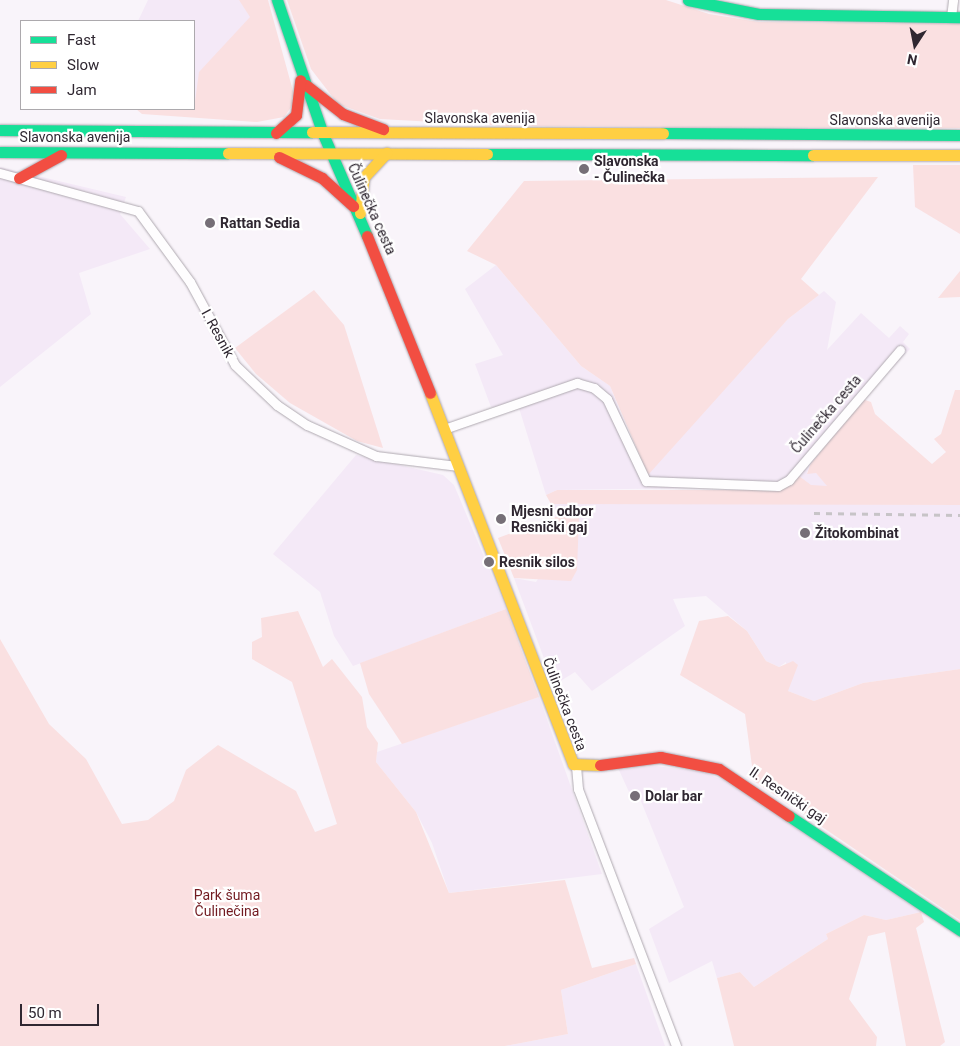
<!DOCTYPE html>
<html>
<head>
<meta charset="utf-8">
<style>
	body { margin:0 }
	#map { position:relative; width:960px; height:1046px; overflow:hidden; background:#f9f4fa; font-family:Roboto,sans-serif }
	div>[style] { position:absolute }
	.built>* { inset:0; background:#f4e9f7 }
	.green>* { inset:0; background:#fae0e1 }
	.roads { filter:drop-shadow(0 0 1px #afa9b0) drop-shadow(0 0 1px #afa9b0) }
	.street>* { height:9px; margin:-4.5px; padding:0 4.5px; transform-origin:4.5px; border-radius:4.5px; background:#fefdfe }
	.fast>* { height:11px; margin:-5.5px; padding:0 5.5px; transform-origin:5.5px; border-radius:5.5px; background:#16e098 }
	.slow>* { height:11px; margin:-5.5px; padding:0 5.5px; transform-origin:5.5px; border-radius:5.5px; background:#ffcf43 }
	.jam>* { height:11px; margin:-5.5px; padding:0 5.5px; transform-origin:5.5px; border-radius:5.5px; background:#f24e42 }
	.rail>* { height:3px; margin-top:-1.5px; transform-origin:0; background:repeating-linear-gradient(90deg,#c7c4c7 0 6px,transparent 0 12px) }
	.dots>* { width:14px; height:14px; translate:-50% -50%; box-sizing:border-box; border:2px solid #fff; border-radius:50% }
	span { translate:-50% -50%; white-space:nowrap; text-align:center; line-height:1.15; -webkit-text-stroke:4.5px #fff; paint-order:stroke }
	.street-label { font-size:14px; color:#2f2731 }
	.poi-label { font-size:14px; color:#2f2731; font-weight:700 }
	.left { translate:0 -50%; text-align:left }
	.park-label { font-size:14px; color:#721b21 }
	.legend { position:absolute; left:20px; top:20px; width:175px; height:90px; box-sizing:border-box; background:#fff; border:1px solid #aca9ad; margin:0; padding:6px 9px; list-style:none; font-size:15px; color:#2f2731 }
	.legend li { display:flex; align-items:center; gap:10px; height:25px }
	.legend b { width:25px; border:1px solid #aca9ad }
	.north { position:absolute; left:890px; top:20px; width:50px; height:50px; -webkit-text-stroke:4px #fff; paint-order:stroke; rotate:191deg; font-size:14px; font-weight:700; line-height:20px; text-align:center; color:#2f2731 }
	.north::after { content:''; display:block; margin:auto; width:18px; height:22px; background:#2f2731; clip-path:polygon(50% 0,100% 100%,50% 72%,0 100%) }
	.scale { position:absolute; left:20px; top:1004px; width:79px; height:22px; box-sizing:border-box; border:2px solid #2f2731; border-top:0; padding-left:6px; font-size:15px; line-height:18px; white-space:nowrap; color:#2f2731; -webkit-text-stroke:4px #fff; paint-order:stroke }
</style>
</head>
<body>
<div id="map">
	<div class="built">
		<div style="clip-path:polygon(148px 0,262px 0,194px 109px,194px 21px,138px 21px)"></div>
		<div style="clip-path:polygon(0 167px,126px 197px,120px 214px,150px 249px,79px 273px,91px 314px,0 387px)"></div>
		<div style="clip-path:polygon(496px 265px,581px 366px,610px 386px,644px 471px,788px 319px,824px 291px,836px 302px,827px 350px,861px 313px,889px 338px,900px 326px,909px 334px,903px 342px,910px 349px,862px 399px,810px 465px,807px 473px,816px 473px,828px 486px,557px 490px,546px 495px,519px 408px,491px 407px,475px 364px,503px 355px,465px 289px)"></div>
		<div style="clip-path:polygon(356px 455px,443px 475px,454px 485px,506px 609px,353px 666px,334px 636px,320px 592px,273px 554px)"></div>
		<div style="clip-path:polygon(644px 502px,960px 505px,960px 669px,863px 683px,814px 701px,788px 691px,786px 662px,779px 667px,766px 661px,747px 631px,706px 596px,673px 599px,685px 626px,592px 691px,575px 672px,554px 685px,514px 578px,536px 582px,579px 516px,554px 517px,551px 504px)"></div>
		<div style="clip-path:polygon(539px 697px,602px 874px,449px 893px,432px 843px,416px 812px,376px 762px,377px 752px)"></div>
		<div style="clip-path:polygon(656px 766px,703px 772px,725px 781px,921px 912px,886px 920px,864px 915px,826px 934px,828px 939px,754px 987px,740px 972px,717px 978px,712px 961px,669px 983px,649px 929px,684px 907px,636px 789px,629px 792px,619px 770px)"></div>
		<div style="clip-path:polygon(636px 964px,665px 1046px,505px 1046px,568px 1034px,561px 990px)"></div>
	</div>
	<div class="green">
		<div style="clip-path:polygon(239px 0,268px 0,293px 91px,292px 106px,284px 117px,257px 122px,142px 114px,136px 109px,194px 109px,199px 72px,250px 17px)"></div>
		<div style="clip-path:polygon(287px 0,666px 0,709px 14px,759px 22px,960px 24px,960px 128px,507px 126px,380px 119px,338px 104px,311px 69px)"></div>
		<div style="clip-path:polygon(913px 165px,960px 165px,960px 234px,915px 207px)"></div>
		<div style="clip-path:polygon(878px 177px,801px 279px,819px 295px,788px 319px,648px 475px,610px 386px,581px 366px,496px 265px,467px 251px,524px 181px)"></div>
		<div style="clip-path:polygon(960px 271px,960px 297px,938px 298px)"></div>
		<div style="clip-path:polygon(314px 290px,344px 325px,383px 448px,357px 441px,290px 403px,256px 374px,235px 348px)"></div>
		<div style="clip-path:polygon(955px 390px,960px 390px,960px 505px,551px 504px,546px 495px,557px 490px,777px 490px,799px 476px,811px 485px,827px 486px,816px 473px,807px 474px,810px 465px,862px 399px,871px 402px,875px 414px,932px 464px,946px 452px,934px 439px,941px 434px)"></div>
		<div style="clip-path:polygon(579px 516px,577px 570px,571px 581px,514px 578px,498px 538px,554px 517px)"></div>
		<div style="clip-path:polygon(506px 609px,539px 697px,402px 744px,369px 694px,360px 663px)"></div>
		<div style="clip-path:polygon(298px 611px,323px 667px,332px 659px,362px 697px,367px 727px,378px 743px,376px 762px,416px 812px,449px 893px,565px 880px,592px 968px,634px 958px,636px 964px,561px 990px,568px 1034px,505px 1046px,0 1046px,0 639px,49px 724px,86px 759px,122px 824px,148px 820px,174px 801px,186px 770px,218px 745px,296px 791px,315px 832px,337px 824px,292px 682px,252px 659px,252px 642px,262px 637px,261px 618px)"></div>
		<div style="clip-path:polygon(728px 616px,747px 631px,766px 661px,779px 667px,793px 661px,798px 665px,788px 691px,814px 701px,863px 683px,960px 669px,960px 920px,754px 781px,745px 714px,680px 675px,699px 621px)"></div>
		<div style="clip-path:polygon(921px 912px,924px 922px,916px 928px,945px 1042px,940px 1046px,906px 1046px,885px 932px,868px 936px,849px 999px,877px 1037px,876px 1046px,734px 1046px,717px 978px,740px 972px,754px 987px,828px 939px,826px 934px,864px 915px,886px 920px)"></div>
	</div>
	<div class="roads">
		<div class="street">
			<div style="left:951px;top:17px;width:17px;rotate:-83deg"></div>
			<div style="left:0;top:173px;width:143px;rotate:15.4deg"></div>
			<div style="left:138px;top:211px;width:88px;rotate:53.8deg"></div>
			<div style="left:190px;top:282px;width:94px;rotate:61.5deg"></div>
			<div style="left:235px;top:365px;width:58px;rotate:43.6deg"></div>
			<div style="left:277px;top:405px;width:36px;rotate:34deg"></div>
			<div style="left:307px;top:425px;width:76px;rotate:24.2deg"></div>
			<div style="left:376px;top:456px;width:83px;rotate:7deg"></div>
			<div style="left:444px;top:429px;width:141px;rotate:-19.1deg"></div>
			<div style="left:577px;top:383px;width:18px;rotate:16deg"></div>
			<div style="left:594px;top:388px;width:17px;rotate:40deg"></div>
			<div style="left:607px;top:399px;width:91px;rotate:64.6deg"></div>
			<div style="left:646px;top:481px;width:132px;rotate:2.2deg"></div>
			<div style="left:778px;top:486px;width:13px;rotate:-29deg"></div>
			<div style="left:789px;top:480px;width:171px;rotate:-49.5deg"></div>
			<div style="left:576px;top:766px;width:23px;rotate:85deg"></div>
			<div style="left:578px;top:789px;width:275px;rotate:69.1deg"></div>
		</div>
		<div class="fast">
			<div style="left:277px;top:0;width:142px;rotate:71.1deg"></div>
			<div style="left:323px;top:134px;width:111px;rotate:66.7deg"></div>
			<div style="left:688px;top:0;width:72px;rotate:11.2deg"></div>
			<div style="left:759px;top:14px;width:201px;rotate:0.9deg"></div>
			<div style="left:0;top:130px;width:312px;rotate:0.4deg"></div>
			<div style="left:663px;top:133px;width:297px;rotate:0.4deg"></div>
			<div style="left:0;top:152px;width:228px;rotate:0.3deg"></div>
			<div style="left:487px;top:154px;width:326px;rotate:0.2deg"></div>
			<div style="left:789px;top:816px;width:206px;rotate:33.7deg"></div>
		</div>
		<div class="slow">
			<div style="left:312px;top:132px;width:351px;rotate:0.2deg"></div>
			<div style="left:228px;top:153px;width:259px;rotate:0.2deg"></div>
			<div style="left:813px;top:155px;width:147px"></div>
			<div style="left:360px;top:213px;width:36px;rotate:-84deg"></div>
			<div style="left:364px;top:177px;width:33px;rotate:-47deg"></div>
			<div style="left:430px;top:393px;width:398px;rotate:68.9deg"></div>
			<div style="left:573px;top:764px;width:27px;rotate:2deg"></div>
		</div>
		<div class="jam">
			<div style="left:306px;top:85px;width:47px;rotate:38.1deg"></div>
			<div style="left:343px;top:114px;width:43px;rotate:20.6deg"></div>
			<div style="left:276px;top:133px;width:27px;rotate:-42deg"></div>
			<div style="left:296px;top:115px;width:35px;rotate:-83deg"></div>
			<div style="left:279px;top:157px;width:48px;rotate:26deg"></div>
			<div style="left:322px;top:178px;width:42px;rotate:42.1deg"></div>
			<div style="left:19px;top:178px;width:48px;rotate:-28.7deg"></div>
			<div style="left:367px;top:236px;width:169px;rotate:68.1deg"></div>
			<div style="left:600px;top:765px;width:61px;rotate:-7.6deg"></div>
			<div style="left:660px;top:757px;width:60px;rotate:11.5deg"></div>
			<div style="left:719px;top:769px;width:84px;rotate:33.9deg"></div>
		</div>
	</div>
	<div class="rail">
		<div style="left:814px;top:513px;width:146px;rotate:0.8deg"></div>
	</div>
	<div class="dots">
		<div style="left:584px;top:169px;background:#766f77"></div>
		<div style="left:210px;top:223px;background:#766f77"></div>
		<div style="left:501px;top:519px;background:#766f77"></div>
		<div style="left:805px;top:533px;background:#766f77"></div>
		<div style="left:489px;top:562px;background:#766f77"></div>
		<div style="left:635px;top:796px;background:#766f77"></div>
	</div>
	<div class="street-label">
		<span style="left:480px;top:118px">Slavonska avenija</span>
		<span style="left:885px;top:120px">Slavonska avenija</span>
		<span style="left:75px;top:137px">Slavonska avenija</span>
		<span style="left:372px;top:209px;rotate:66deg">Čulinečka cesta</span>
		<span style="left:218px;top:333px;rotate:61deg">I. Resnik</span>
		<span style="left:826px;top:414px;rotate:-49deg">Čulinečka cesta</span>
		<span style="left:565px;top:704px;rotate:69deg">Čulinečka cesta</span>
		<span style="left:788px;top:795px;rotate:34deg">II. Resnički gaj</span>
	</div>
	<div class="poi-label">
		<span class="left" style="left:594px;top:169px">Slavonska<br>- Čulinečka</span>
		<span class="left" style="left:220px;top:223px">Rattan Sedia</span>
		<span class="left" style="left:511px;top:519px">Mjesni odbor<br>Resnički gaj</span>
		<span class="left" style="left:815px;top:533px">Žitokombinat</span>
		<span class="left" style="left:499px;top:562px">Resnik silos</span>
		<span class="left" style="left:645px;top:796px">Dolar bar</span>
	</div>
	<div class="park-label">
		<span style="left:227px;top:903px">Park šuma<br>Čulinečina</span>
	</div>
	<ul class="legend">
	<li><b style="height:6px;background:#16e098"></b>Fast</li>
	<li><b style="height:6px;background:#ffcf43"></b>Slow</li>
	<li><b style="height:6px;background:#f24e42"></b>Jam</li>
	</ul>
	<div class="north">N</div>
	<div class="scale">50 m</div>
</div>
</body>
</html>
